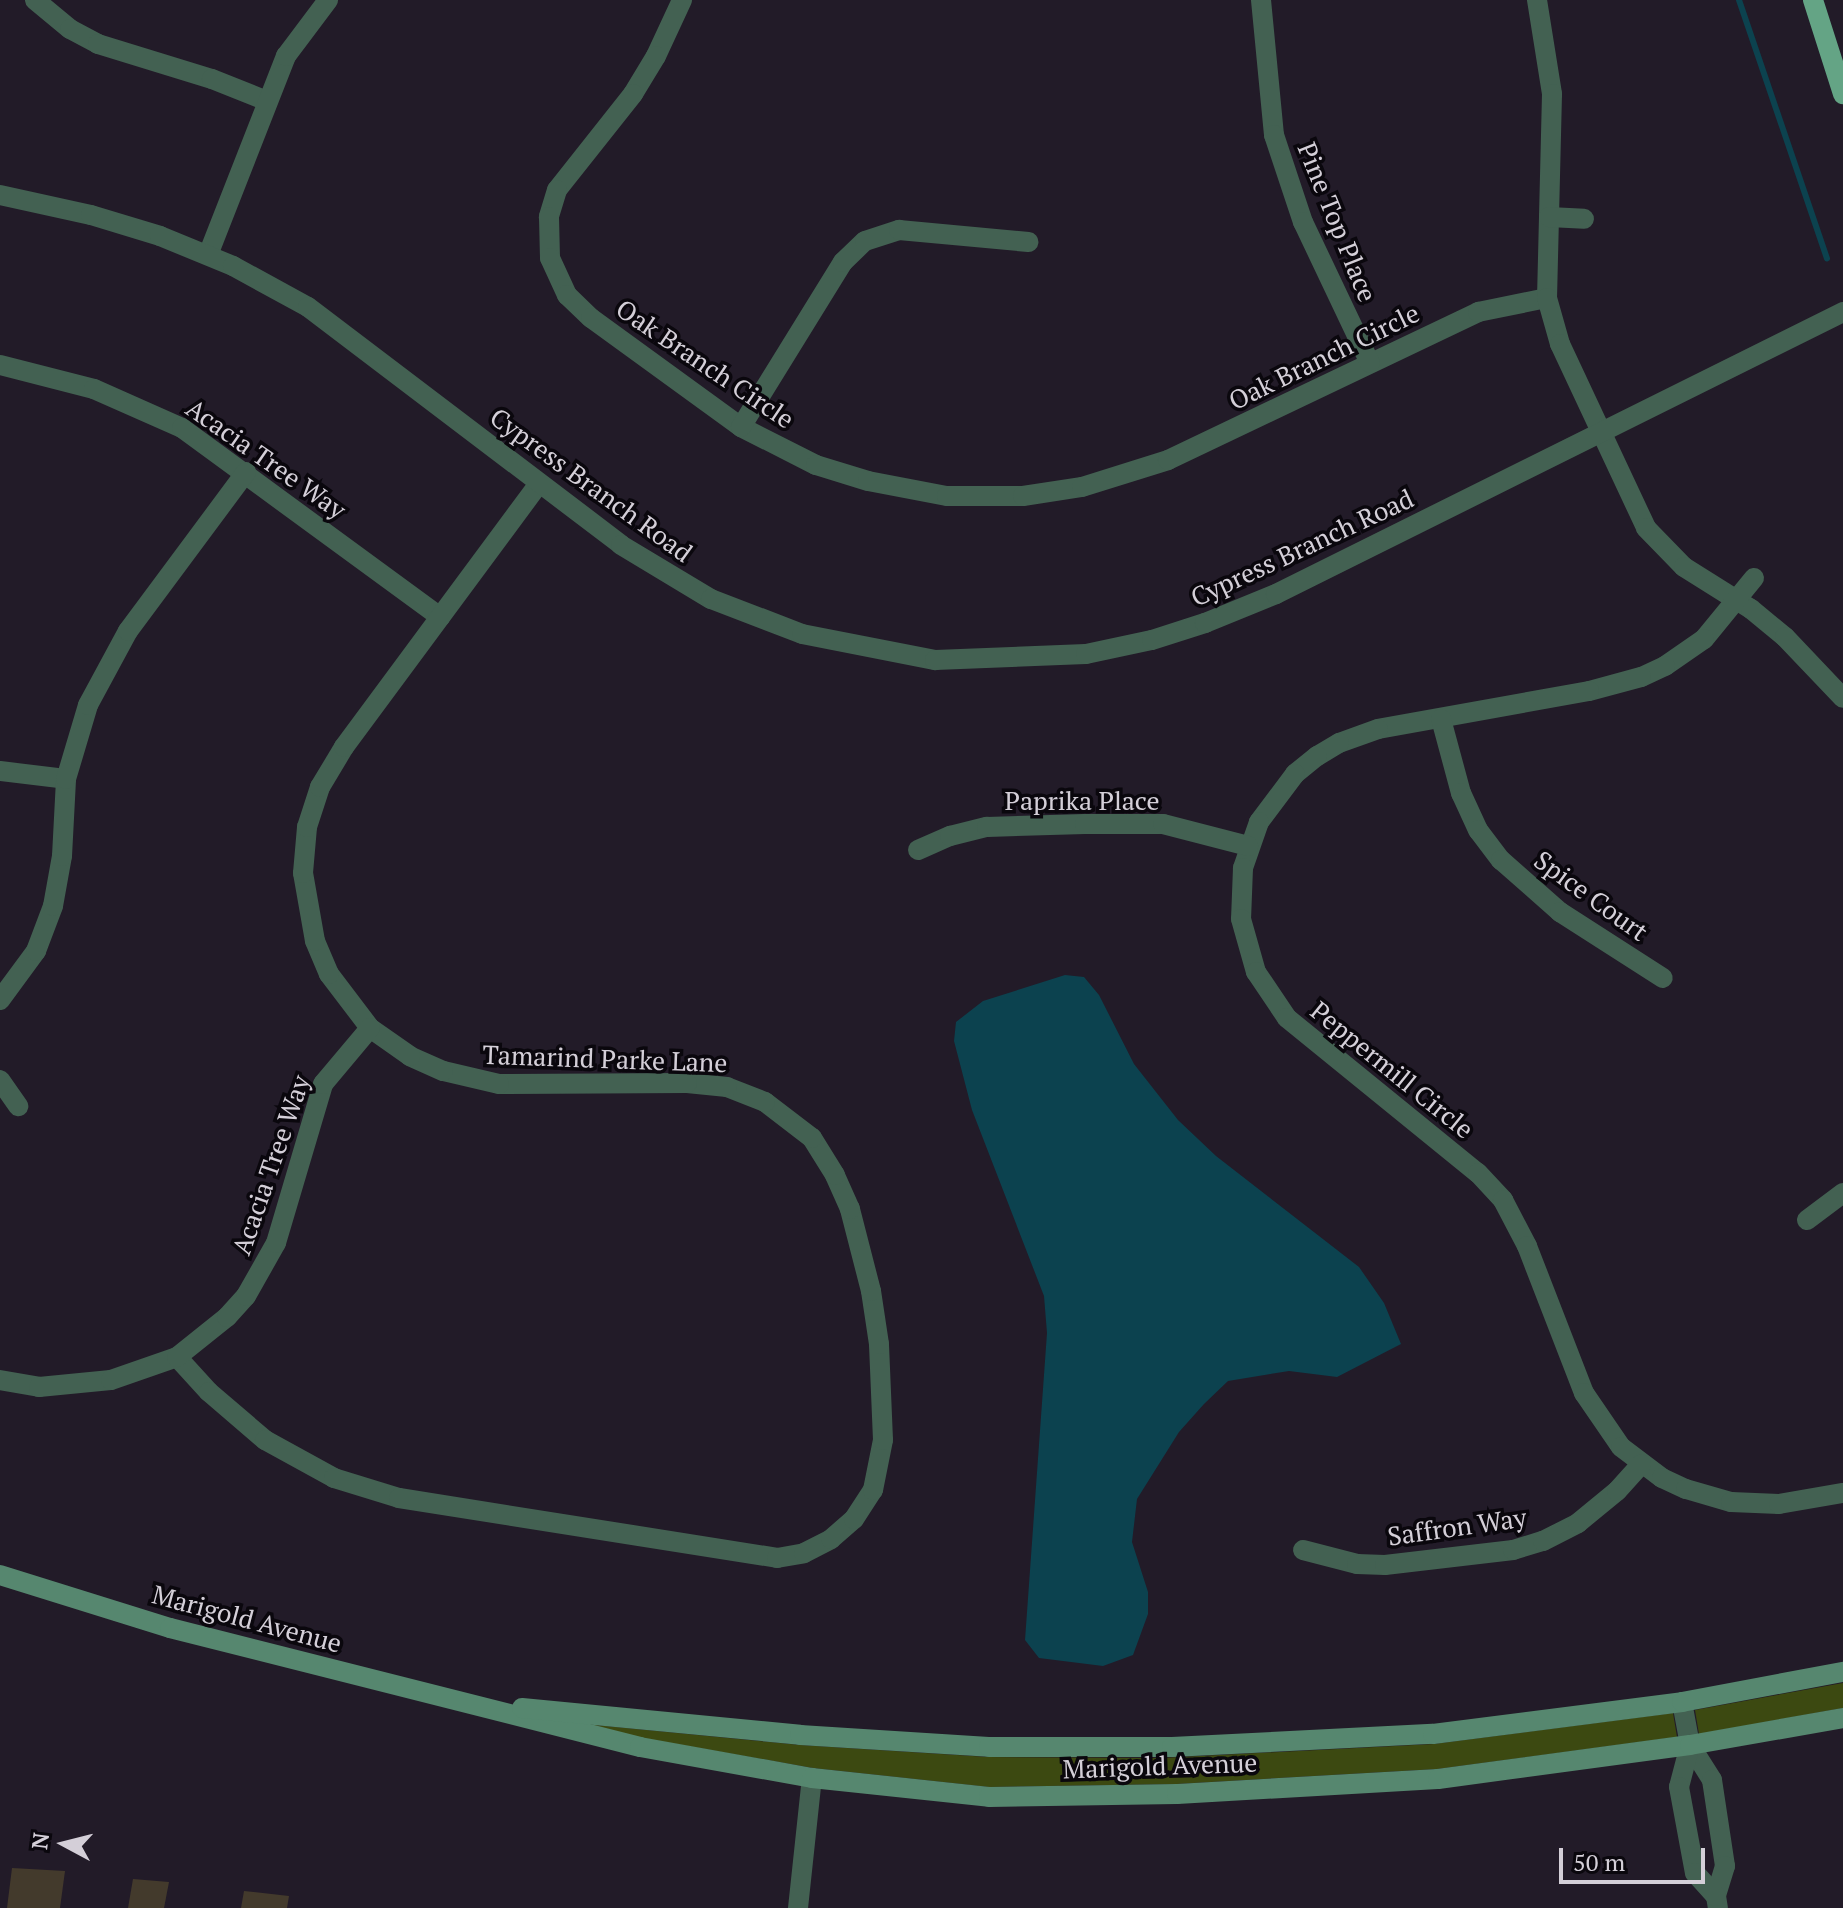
<!DOCTYPE html>
<html>
<head>
<meta charset="utf-8">
<style>
	body { margin:0 }
	#map { position:relative; width:1843px; height:1908px; overflow:hidden; background:#221b28; font-family:"PT Serif",serif }
	div>[style] { position:absolute }
	.green>* { inset:0; background:#3c4911 }
	.water>* { inset:0; background:#0c424f }
	.stream>* { height:6px; margin:-3px; padding:0 3px; transform-origin:3px; border-radius:3px; background:#0c424f }
	.building>* { inset:0; background:#433a2c }
	.minor>* { height:20px; margin:-10px; padding:0 10px; transform-origin:10px; border-radius:10px; background:#436152 }
	.tertiary>* { height:20px; margin:-10px; padding:0 10px; transform-origin:10px; border-radius:10px; background:#436152 }
	.secondary>* { height:20px; margin:-10px; padding:0 10px; transform-origin:10px; border-radius:10px; background:#56876f }
	.primary>* { height:20px; margin:-10px; padding:0 10px; transform-origin:10px; border-radius:10px; background:#64a485 }
	span { translate:-50% -50%; white-space:nowrap; text-align:center; line-height:1.15; -webkit-text-stroke:7px #0a070d; paint-order:stroke }
	.street-label { font-size:26px; color:#d4cfd8 }
	.north { position:absolute; left:24px; top:1804px; width:80px; height:80px; -webkit-text-stroke:6px #0a070d; paint-order:stroke; rotate:277deg; font-size:22px; font-weight:700; line-height:32px; text-align:center; color:#d4cfd8 }
	.north::after { content:''; display:block; margin:auto; width:28px; height:36px; background:#d4cfd8; clip-path:polygon(50% 0,100% 100%,50% 72%,0 100%) }
	.scale { position:absolute; left:1559px; top:1848px; width:146px; height:36px; box-sizing:border-box; border:4px solid #d4cfd8; border-top:0; padding-left:10px; font-size:24px; line-height:28px; white-space:nowrap; color:#d4cfd8; -webkit-text-stroke:6px #0a070d; paint-order:stroke }
</style>
</head>
<body>
<div id="map">
	<div class="green">
		<div style="clip-path:polygon(1843px 1683px,1843px 1708px,1699px 1734px,1695px 1710px)"></div>
		<div style="clip-path:polygon(1673px 1713px,1677px 1737px,1437px 1769px,1176px 1784px,989px 1787px,813px 1768px,642px 1738px,585px 1724px,800px 1745px,988px 1757px,1162px 1758px,1434px 1744px)"></div>
	</div>
	<div class="water">
		<div style="clip-path:polygon(1065px 975px,1084px 977px,1099px 995px,1134px 1064px,1178px 1120px,1216px 1156px,1359px 1267px,1384px 1303px,1401px 1344px,1337px 1377px,1289px 1371px,1228px 1381px,1204px 1404px,1179px 1432px,1137px 1499px,1132px 1542px,1148px 1592px,1148px 1614px,1133px 1655px,1103px 1666px,1039px 1658px,1025px 1640px,1047px 1333px,1044px 1296px,972px 1110px,954px 1041px,956px 1022px,983px 1001px)"></div>
	</div>
	<div class="stream">
		<div style="left:1739px;top:0;width:273px;rotate:71.2deg"></div>
	</div>
	<div class="building">
		<div style="clip-path:polygon(12px 1868px,65px 1871px,60px 1908px,7px 1908px)"></div>
		<div style="clip-path:polygon(133px 1879px,169px 1882px,164px 1908px,128px 1908px)"></div>
		<div style="clip-path:polygon(244px 1891px,289px 1896px,287px 1908px,241px 1908px)"></div>
	</div>
	<div class="minor">
		<div style="left:35px;top:0;width:45px;rotate:39.6deg"></div>
		<div style="left:70px;top:29px;width:32px;rotate:28deg"></div>
		<div style="left:98px;top:44px;width:119px;rotate:17.1deg"></div>
		<div style="left:212px;top:79px;width:59px;rotate:21.8deg"></div>
		<div style="left:682px;top:0;width:62px;rotate:114.9deg"></div>
		<div style="left:656px;top:56px;width:44px;rotate:121.2deg"></div>
		<div style="left:633px;top:94px;width:122px;rotate:128.4deg"></div>
		<div style="left:557px;top:190px;width:28px;rotate:107deg"></div>
		<div style="left:549px;top:217px;width:41px;rotate:88.6deg"></div>
		<div style="left:550px;top:258px;width:41px;rotate:65.3deg"></div>
		<div style="left:567px;top:295px;width:33px;rotate:44deg"></div>
		<div style="left:591px;top:318px;width:185px;rotate:36deg"></div>
		<div style="left:741px;top:427px;width:84px;rotate:26.9deg"></div>
		<div style="left:816px;top:465px;width:54px;rotate:17.1deg"></div>
		<div style="left:868px;top:481px;width:80px;rotate:10.8deg"></div>
		<div style="left:947px;top:496px;width:76px"></div>
		<div style="left:1023px;top:496px;width:60px;rotate:-8.7deg"></div>
		<div style="left:1082px;top:487px;width:90px;rotate:-17.4deg"></div>
		<div style="left:1168px;top:460px;width:344px;rotate:-25.5deg"></div>
		<div style="left:1478px;top:312px;width:70px;rotate:-11.5deg"></div>
		<div style="left:1261px;top:0;width:136px;rotate:84.5deg"></div>
		<div style="left:1274px;top:135px;width:92px;rotate:71.6deg"></div>
		<div style="left:1303px;top:222px;width:156px;rotate:64.6deg"></div>
		<div style="left:1537px;top:0;width:95px;rotate:80.9deg"></div>
		<div style="left:1552px;top:94px;width:204px;rotate:91.4deg"></div>
		<div style="left:1547px;top:298px;width:48px;rotate:74.2deg"></div>
		<div style="left:1560px;top:344px;width:203px;rotate:64.9deg"></div>
		<div style="left:1646px;top:528px;width:54px;rotate:45.7deg"></div>
		<div style="left:1684px;top:567px;width:79px;rotate:32.1deg"></div>
		<div style="left:1751px;top:609px;width:44px;rotate:39.5deg"></div>
		<div style="left:1785px;top:637px;width:84px;rotate:46.4deg"></div>
		<div style="left:1549px;top:217px;width:35px;rotate:3deg"></div>
		<div style="left:208px;top:255px;width:214px;rotate:-68.6deg"></div>
		<div style="left:286px;top:56px;width:70px;rotate:-53.1deg"></div>
		<div style="left:0;top:365px;width:97px;rotate:14.3deg"></div>
		<div style="left:94px;top:389px;width:96px;rotate:23.9deg"></div>
		<div style="left:182px;top:428px;width:320px;rotate:36.2deg"></div>
		<div style="left:741px;top:427px;width:194px;rotate:-58.3deg"></div>
		<div style="left:843px;top:262px;width:30px;rotate:-44deg"></div>
		<div style="left:865px;top:241px;width:36px;rotate:-18deg"></div>
		<div style="left:899px;top:230px;width:130px;rotate:5.3deg"></div>
		<div style="left:1754px;top:578px;width:79px;rotate:129.3deg"></div>
		<div style="left:1704px;top:639px;width:47px;rotate:145.3deg"></div>
		<div style="left:1665px;top:666px;width:26px;rotate:155deg"></div>
		<div style="left:1641px;top:677px;width:54px;rotate:164.9deg"></div>
		<div style="left:1589px;top:691px;width:214px;rotate:169.8deg"></div>
		<div style="left:1378px;top:729px;width:41px;rotate:160.3deg"></div>
		<div style="left:1339px;top:743px;width:26px;rotate:149deg"></div>
		<div style="left:1317px;top:756px;width:28px;rotate:141deg"></div>
		<div style="left:1295px;top:774px;width:60px;rotate:126.9deg"></div>
		<div style="left:1259px;top:822px;width:49px;rotate:109.2deg"></div>
		<div style="left:1243px;top:868px;width:51px;rotate:92.2deg"></div>
		<div style="left:1241px;top:919px;width:55px;rotate:74.2deg"></div>
		<div style="left:1256px;top:972px;width:55px;rotate:56deg"></div>
		<div style="left:1287px;top:1018px;width:246px;rotate:39.1deg"></div>
		<div style="left:1478px;top:1173px;width:37px;rotate:47deg"></div>
		<div style="left:1503px;top:1200px;width:52px;rotate:62.4deg"></div>
		<div style="left:1527px;top:1246px;width:158px;rotate:68.8deg"></div>
		<div style="left:1584px;top:1393px;width:65px;rotate:55.6deg"></div>
		<div style="left:1621px;top:1447px;width:51px;rotate:37.1deg"></div>
		<div style="left:1662px;top:1478px;width:26px;rotate:25deg"></div>
		<div style="left:1686px;top:1489px;width:47px;rotate:16.1deg"></div>
		<div style="left:1731px;top:1502px;width:48px;rotate:2.4deg"></div>
		<div style="left:1779px;top:1504px;width:65px;rotate:-9.8deg"></div>
		<div style="left:1441px;top:719px;width:77px;rotate:74.9deg"></div>
		<div style="left:1461px;top:793px;width:41px;rotate:65.3deg"></div>
		<div style="left:1478px;top:830px;width:38px;rotate:53deg"></div>
		<div style="left:1501px;top:860px;width:79px;rotate:41.4deg"></div>
		<div style="left:1560px;top:912px;width:122px;rotate:32.7deg"></div>
		<div style="left:0;top:771px;width:66px;rotate:6.9deg"></div>
		<div style="left:918px;top:850px;width:35px;rotate:-24deg"></div>
		<div style="left:950px;top:836px;width:38px;rotate:-14deg"></div>
		<div style="left:987px;top:827px;width:98px;rotate:-1.8deg"></div>
		<div style="left:1085px;top:824px;width:78px"></div>
		<div style="left:1163px;top:824px;width:88px;rotate:14.5deg"></div>
		<div style="left:0;top:1000px;width:61px;rotate:-53.7deg"></div>
		<div style="left:36px;top:951px;width:48px;rotate:-69.3deg"></div>
		<div style="left:53px;top:906px;width:51px;rotate:-79.8deg"></div>
		<div style="left:62px;top:856px;width:77px;rotate:-87deg"></div>
		<div style="left:66px;top:779px;width:77px;rotate:-73.4deg"></div>
		<div style="left:88px;top:705px;width:84px;rotate:-61.6deg"></div>
		<div style="left:128px;top:631px;width:198px;rotate:-53.4deg"></div>
		<div style="left:0;top:1080px;width:32px;rotate:55deg"></div>
		<div style="left:1807px;top:1220px;width:45px;rotate:-36.9deg"></div>
		<div style="left:177px;top:1357px;width:47px;rotate:47.6deg"></div>
		<div style="left:209px;top:1392px;width:74px;rotate:40.6deg"></div>
		<div style="left:265px;top:1440px;width:79px;rotate:28.8deg"></div>
		<div style="left:334px;top:1478px;width:68px;rotate:17.1deg"></div>
		<div style="left:399px;top:1498px;width:383px;rotate:9deg"></div>
		<div style="left:777px;top:1558px;width:27px;rotate:-10deg"></div>
		<div style="left:804px;top:1553px;width:30px;rotate:-27deg"></div>
		<div style="left:831px;top:1539px;width:30px;rotate:-41deg"></div>
		<div style="left:854px;top:1519px;width:35px;rotate:-57deg"></div>
		<div style="left:873px;top:1490px;width:51px;rotate:-78.7deg"></div>
		<div style="left:883px;top:1440px;width:96px;rotate:-92.4deg"></div>
		<div style="left:879px;top:1344px;width:54px;rotate:-98.6deg"></div>
		<div style="left:871px;top:1291px;width:85px;rotate:-104.4deg"></div>
		<div style="left:850px;top:1209px;width:37px;rotate:-114deg"></div>
		<div style="left:835px;top:1175px;width:44px;rotate:-121.9deg"></div>
		<div style="left:812px;top:1138px;width:59px;rotate:-142.5deg"></div>
		<div style="left:765px;top:1102px;width:41px;rotate:-158.5deg"></div>
		<div style="left:727px;top:1087px;width:40px;rotate:-174.3deg"></div>
		<div style="left:687px;top:1083px;width:188px;rotate:179.7deg"></div>
		<div style="left:499px;top:1084px;width:57px;rotate:-166.9deg"></div>
		<div style="left:443px;top:1071px;width:36px;rotate:-156deg"></div>
		<div style="left:410px;top:1056px;width:49px;rotate:-145deg"></div>
		<div style="left:370px;top:1028px;width:68px;rotate:-127.2deg"></div>
		<div style="left:329px;top:974px;width:36px;rotate:-113deg"></div>
		<div style="left:315px;top:941px;width:69px;rotate:-100deg"></div>
		<div style="left:303px;top:873px;width:46px;rotate:-85deg"></div>
		<div style="left:307px;top:827px;width:42px;rotate:-72deg"></div>
		<div style="left:320px;top:787px;width:47px;rotate:-59deg"></div>
		<div style="left:344px;top:747px;width:328px;rotate:-53.5deg"></div>
		<div style="left:0;top:1380px;width:40px;rotate:10deg"></div>
		<div style="left:39px;top:1387px;width:72px;rotate:-5.6deg"></div>
		<div style="left:111px;top:1380px;width:70px;rotate:-19.2deg"></div>
		<div style="left:177px;top:1357px;width:64px;rotate:-38.7deg"></div>
		<div style="left:227px;top:1317px;width:28px;rotate:-48deg"></div>
		<div style="left:246px;top:1296px;width:61px;rotate:-60.5deg"></div>
		<div style="left:276px;top:1243px;width:166px;rotate:-73.5deg"></div>
		<div style="left:323px;top:1084px;width:73px;rotate:-50deg"></div>
		<div style="left:1303px;top:1550px;width:56px;rotate:14.5deg"></div>
		<div style="left:1357px;top:1564px;width:28px;rotate:2deg"></div>
		<div style="left:1385px;top:1565px;width:129px;rotate:-6.7deg"></div>
		<div style="left:1513px;top:1550px;width:31px;rotate:-17deg"></div>
		<div style="left:1543px;top:1541px;width:39px;rotate:-27deg"></div>
		<div style="left:1578px;top:1523px;width:50px;rotate:-39.4deg"></div>
		<div style="left:1617px;top:1491px;width:36px;rotate:-48deg"></div>
		<div style="left:1682px;top:1702px;width:44px;rotate:79.5deg"></div>
		<div style="left:1690px;top:1745px;width:41px;rotate:57.8deg"></div>
		<div style="left:1712px;top:1780px;width:87px;rotate:81.4deg"></div>
		<div style="left:1725px;top:1866px;width:31px;rotate:107deg"></div>
		<div style="left:1716px;top:1896px;width:12px;rotate:81deg"></div>
		<div style="left:1690px;top:1745px;width:43px;rotate:104.7deg"></div>
		<div style="left:1679px;top:1787px;width:87px;rotate:79.5deg"></div>
		<div style="left:1695px;top:1873px;width:31px;rotate:48deg"></div>
		<div style="left:798px;top:1908px;width:131px;rotate:-83.9deg"></div>
	</div>
	<div class="tertiary">
		<div style="left:0;top:195px;width:93px;rotate:12.4deg"></div>
		<div style="left:91px;top:215px;width:72px;rotate:16.9deg"></div>
		<div style="left:160px;top:236px;width:79px;rotate:22.3deg"></div>
		<div style="left:233px;top:266px;width:85px;rotate:28.7deg"></div>
		<div style="left:308px;top:307px;width:393px;rotate:37.2deg"></div>
		<div style="left:621px;top:545px;width:105px;rotate:31deg"></div>
		<div style="left:711px;top:599px;width:97px;rotate:21deg"></div>
		<div style="left:802px;top:634px;width:136px;rotate:11.1deg"></div>
		<div style="left:935px;top:660px;width:151px;rotate:-2.3deg"></div>
		<div style="left:1086px;top:654px;width:67px;rotate:-12deg"></div>
		<div style="left:1152px;top:640px;width:56px;rotate:-17.8deg"></div>
		<div style="left:1205px;top:623px;width:77px;rotate:-22.2deg"></div>
		<div style="left:1276px;top:594px;width:633px;rotate:-26.44deg"></div>
	</div>
	<div class="secondary">
		<div style="left:0;top:1575px;width:178px;rotate:17.3deg"></div>
		<div style="left:170px;top:1628px;width:485px;rotate:14.2deg"></div>
		<div style="left:640px;top:1747px;width:175px;rotate:10.2deg"></div>
		<div style="left:812px;top:1778px;width:178px;rotate:6.1deg"></div>
		<div style="left:989px;top:1797px;width:188px;rotate:-0.9deg"></div>
		<div style="left:1177px;top:1794px;width:261px;rotate:-3.3deg"></div>
		<div style="left:1438px;top:1779px;width:254px;rotate:-7.7deg"></div>
		<div style="left:1690px;top:1745px;width:155px;rotate:-10deg"></div>
		<div style="left:522px;top:1708px;width:279px;rotate:5.5deg"></div>
		<div style="left:800px;top:1735px;width:189px;rotate:3.6deg"></div>
		<div style="left:989px;top:1747px;width:183px"></div>
		<div style="left:1172px;top:1747px;width:261px;rotate:-2.9deg"></div>
		<div style="left:1433px;top:1734px;width:251px;rotate:-7.3deg"></div>
		<div style="left:1682px;top:1702px;width:164px;rotate:-10.6deg"></div>
	</div>
	<div class="primary">
		<div style="left:1813px;top:0;width:99px;rotate:72.3deg"></div>
	</div>
	<div class="street-label">
		<span style="left:1337px;top:222px;rotate:68deg">Pine Top Place</span>
		<span style="left:1324px;top:357px;rotate:-26deg">Oak Branch Circle</span>
		<span style="left:705px;top:364px;rotate:34deg">Oak Branch Circle</span>
		<span style="left:266px;top:459px;rotate:35deg">Acacia Tree Way</span>
		<span style="left:591px;top:485px;rotate:36deg">Cypress Branch Road</span>
		<span style="left:1302px;top:548px;rotate:-25deg">Cypress Branch Road</span>
		<span style="left:1082px;top:801px">Paprika Place</span>
		<span style="left:1591px;top:896px;rotate:36deg">Spice Court</span>
		<span style="left:605px;top:1059px;rotate:2deg">Tamarind Parke Lane</span>
		<span style="left:1392px;top:1070px;rotate:39deg">Peppermill Circle</span>
		<span style="left:271px;top:1165px;rotate:-71deg">Acacia Tree Way</span>
		<span style="left:1457px;top:1527px;rotate:-8deg">Saffron Way</span>
		<span style="left:247px;top:1619px;rotate:15deg">Marigold Avenue</span>
		<span style="left:1160px;top:1766px;rotate:-2deg">Marigold Avenue</span>
	</div>
	<div class="north">N</div>
	<div class="scale">50 m</div>
</div>
</body>
</html>
